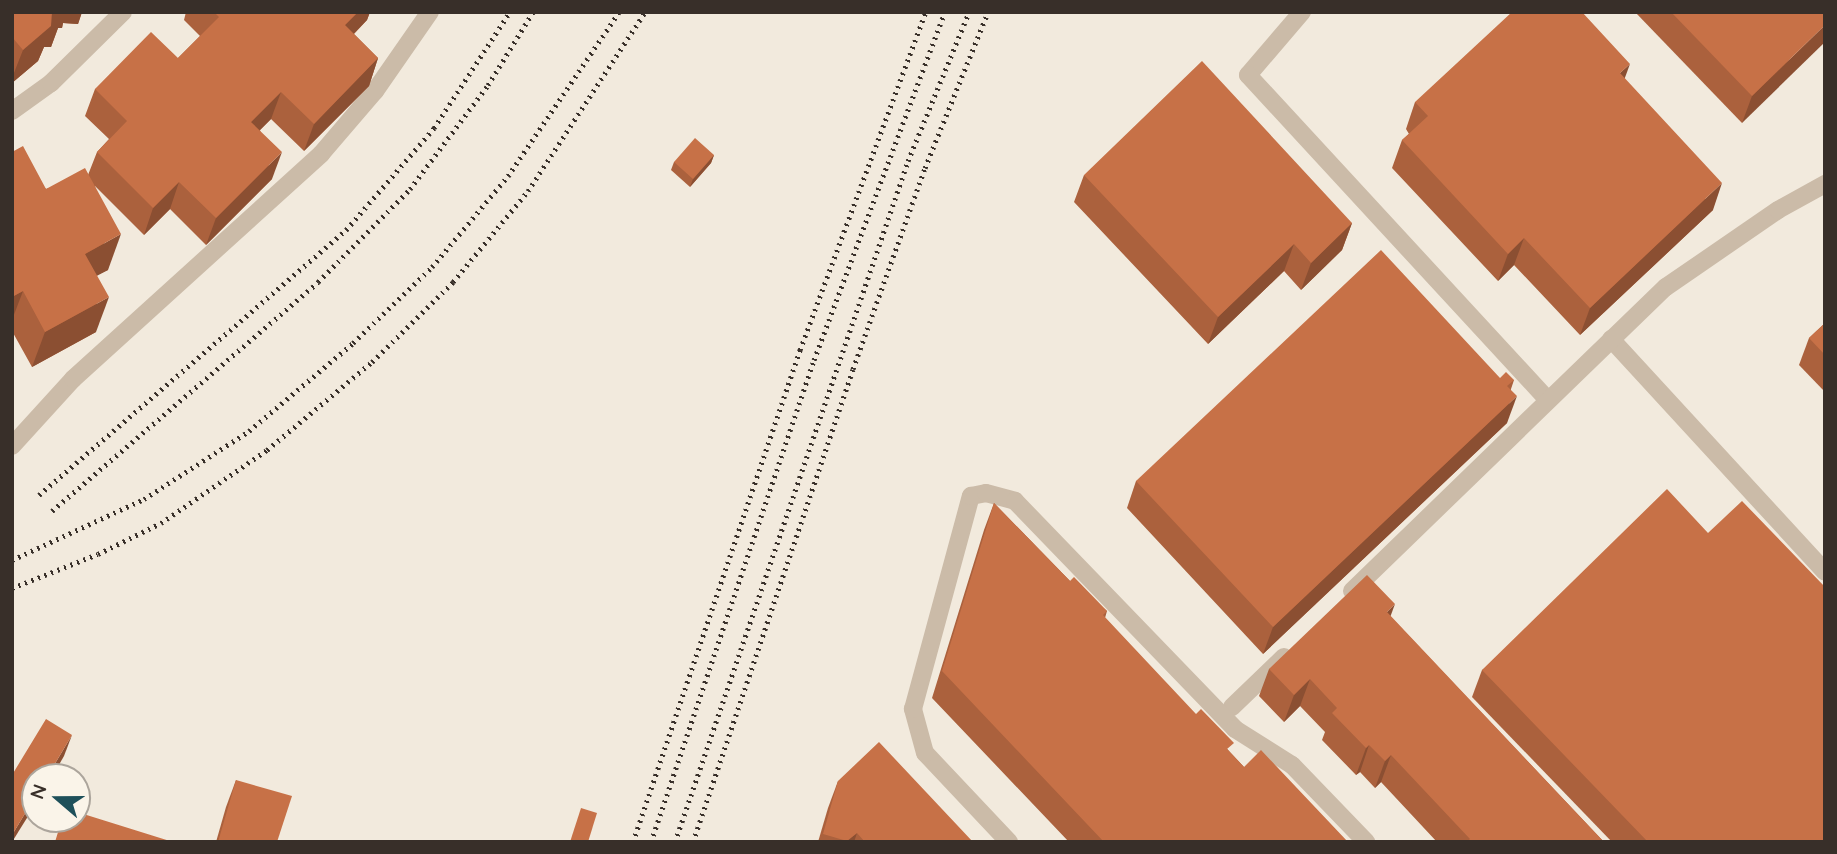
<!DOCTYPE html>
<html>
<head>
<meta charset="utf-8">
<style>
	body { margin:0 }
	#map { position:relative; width:1837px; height:854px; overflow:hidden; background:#f2eadd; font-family:Quicksand,sans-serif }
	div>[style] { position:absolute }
	.minor>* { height:18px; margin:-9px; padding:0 9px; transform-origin:9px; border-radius:9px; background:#cbbba8 }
	.rail>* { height:5px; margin-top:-2.5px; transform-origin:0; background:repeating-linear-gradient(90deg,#382f29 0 2px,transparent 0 7px) }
	.wall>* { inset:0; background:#ab613d }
	.shaded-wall>* { inset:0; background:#8b4f32 }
	.building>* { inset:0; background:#c77147 }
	span { translate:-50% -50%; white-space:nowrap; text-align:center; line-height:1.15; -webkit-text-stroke:5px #faf4e9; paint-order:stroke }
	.frame { position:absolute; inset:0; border:14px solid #382f29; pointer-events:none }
	.north { position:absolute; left:21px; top:763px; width:70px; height:70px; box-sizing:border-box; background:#faf4e9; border:2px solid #aca59c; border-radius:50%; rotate:290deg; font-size:19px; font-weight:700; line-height:28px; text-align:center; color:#382f29 }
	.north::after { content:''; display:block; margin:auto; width:24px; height:32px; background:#1e505a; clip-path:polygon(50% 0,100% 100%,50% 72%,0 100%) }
</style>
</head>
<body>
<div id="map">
	<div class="minor">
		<div style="left:1302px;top:12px;width:83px;rotate:130.6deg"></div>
		<div style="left:1248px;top:75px;width:442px;rotate:47.3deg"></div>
		<div style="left:12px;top:111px;width:48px;rotate:-35.7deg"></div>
		<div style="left:51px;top:83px;width:101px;rotate:-44.6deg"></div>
		<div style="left:1611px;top:339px;width:316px;rotate:47.4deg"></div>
		<div style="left:12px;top:446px;width:91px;rotate:-47.7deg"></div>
		<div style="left:73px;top:379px;width:335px;rotate:-42.2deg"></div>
		<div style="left:321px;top:154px;width:83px;rotate:-49.4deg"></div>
		<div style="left:375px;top:91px;width:96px;rotate:-55.2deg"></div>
		<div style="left:1352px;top:591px;width:437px;rotate:-44.1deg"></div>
		<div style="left:1666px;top:287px;width:136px;rotate:-34.5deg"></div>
		<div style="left:1778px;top:210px;width:54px;rotate:-29deg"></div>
		<div style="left:1232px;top:707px;width:72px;rotate:-43.9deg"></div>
		<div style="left:1009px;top:842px;width:122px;rotate:-133.3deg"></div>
		<div style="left:925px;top:753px;width:46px;rotate:-105.3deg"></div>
		<div style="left:913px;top:709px;width:221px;rotate:-74.8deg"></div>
		<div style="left:971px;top:496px;width:15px;rotate:-11deg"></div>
		<div style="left:986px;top:493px;width:30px;rotate:15deg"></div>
		<div style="left:1015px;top:501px;width:317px;rotate:46deg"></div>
		<div style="left:1235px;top:729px;width:67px;rotate:32.3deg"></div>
		<div style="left:1292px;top:765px;width:107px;rotate:46.1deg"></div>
	</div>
	<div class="rail">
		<div style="left:39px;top:495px;width:406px;rotate:-40.8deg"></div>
		<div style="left:346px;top:230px;width:135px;rotate:-49.2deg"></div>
		<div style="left:434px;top:128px;width:139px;rotate:-56.8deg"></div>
		<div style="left:52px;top:511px;width:351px;rotate:-40.7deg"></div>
		<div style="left:318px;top:282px;width:131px;rotate:-45.3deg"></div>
		<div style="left:410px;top:189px;width:130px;rotate:-53.1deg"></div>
		<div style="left:488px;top:85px;width:86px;rotate:-58.3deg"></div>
		<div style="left:12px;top:560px;width:145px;rotate:-24.8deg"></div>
		<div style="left:144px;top:499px;width:125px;rotate:-32.9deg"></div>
		<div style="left:249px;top:431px;width:136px;rotate:-40.2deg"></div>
		<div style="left:353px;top:343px;width:110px;rotate:-43.9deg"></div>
		<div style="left:432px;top:267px;width:119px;rotate:-50.1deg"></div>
		<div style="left:508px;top:176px;width:198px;rotate:-55.9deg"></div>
		<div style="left:12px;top:588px;width:92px;rotate:-21.6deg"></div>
		<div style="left:98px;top:554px;width:70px;rotate:-26.2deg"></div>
		<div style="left:161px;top:523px;width:129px;rotate:-34.6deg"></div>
		<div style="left:267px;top:450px;width:137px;rotate:-40deg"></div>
		<div style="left:372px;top:362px;width:114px;rotate:-44.6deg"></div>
		<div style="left:453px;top:282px;width:118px;rotate:-50.5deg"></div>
		<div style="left:528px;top:191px;width:214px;rotate:-56.8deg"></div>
		<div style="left:633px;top:842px;width:520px;rotate:-71.25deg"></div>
		<div style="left:800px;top:350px;width:361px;rotate:-69.6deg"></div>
		<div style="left:651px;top:842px;width:509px;rotate:-71.32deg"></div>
		<div style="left:814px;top:360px;width:372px;rotate:-69.4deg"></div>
		<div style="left:675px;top:842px;width:720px;rotate:-71.11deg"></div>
		<div style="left:908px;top:161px;width:161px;rotate:-67.7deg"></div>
		<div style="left:693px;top:842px;width:499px;rotate:-71.3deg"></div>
		<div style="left:853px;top:369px;width:214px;rotate:-70.3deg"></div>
		<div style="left:925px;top:168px;width:168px;rotate:-68deg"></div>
	</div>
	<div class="wall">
		<div style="clip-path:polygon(12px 12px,82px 12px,78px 24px,63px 23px,62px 28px,58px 28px,51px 47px,44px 47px,38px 61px,12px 83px)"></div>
		<div style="clip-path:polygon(186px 12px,370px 12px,367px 20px,354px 34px,378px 58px,369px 86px,304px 151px,271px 119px,260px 130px,272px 179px,206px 245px,170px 209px,144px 235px,95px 186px,108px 270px,97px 275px,96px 332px,32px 367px,12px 331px,12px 152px,46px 189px,88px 175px,97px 152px,109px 139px,85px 116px,95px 89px,178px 58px,200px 36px,184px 20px)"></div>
		<div style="clip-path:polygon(1635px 12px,1825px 12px,1742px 123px)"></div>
		<div style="clip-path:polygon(1624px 78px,1713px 210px,1580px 335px,1514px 265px,1498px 281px,1392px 168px,1402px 140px,1409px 134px,1406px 129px,1415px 102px)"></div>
		<div style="clip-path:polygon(714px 155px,711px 163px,690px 187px,671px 170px,674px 162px)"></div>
		<div style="clip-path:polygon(1084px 175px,1352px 223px,1342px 250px,1301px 290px,1284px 271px,1208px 344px,1074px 202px)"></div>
		<div style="clip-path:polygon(1825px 323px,1825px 392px,1799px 365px,1809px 338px)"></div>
		<div style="clip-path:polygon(1500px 378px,1514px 380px,1511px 389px,1507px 423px,1263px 654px,1127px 508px,1136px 481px)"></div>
		<div style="clip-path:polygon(994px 503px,1070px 581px,1107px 611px,1105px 618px,1244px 767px,1348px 842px,1069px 842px,932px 698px,984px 530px)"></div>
		<div style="clip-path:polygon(1708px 533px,1825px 842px,1612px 842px,1472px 697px,1482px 670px)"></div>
		<div style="clip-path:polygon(1390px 616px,1604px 842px,1437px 842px,1381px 782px,1375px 788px,1360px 772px,1356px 775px,1322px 740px,1325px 732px,1300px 706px,1284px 722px,1259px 696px,1269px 669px)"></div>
		<div style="clip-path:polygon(236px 780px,277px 842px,216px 842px,226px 807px)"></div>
		<div style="clip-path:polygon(838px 781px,973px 842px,818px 842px,828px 808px)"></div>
	</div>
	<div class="shaded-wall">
		<div style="clip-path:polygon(51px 12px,82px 12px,78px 24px,63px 23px,62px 28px,58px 28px,51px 47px,44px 47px,38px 61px,12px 83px,12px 78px,23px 50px)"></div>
		<div style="clip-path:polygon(358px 12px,370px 12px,367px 20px,336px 52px,345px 25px)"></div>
		<div style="clip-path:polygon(1825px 25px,1825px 42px,1742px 123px,1752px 96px)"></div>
		<div style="clip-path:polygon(378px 58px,369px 86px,304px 151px,314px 124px)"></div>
		<div style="clip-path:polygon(1630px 64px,1620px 91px,1620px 73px)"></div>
		<div style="clip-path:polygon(281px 92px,271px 119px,241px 149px,251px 122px)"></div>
		<div style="clip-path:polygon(282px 152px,272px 179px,206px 245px,216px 218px)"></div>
		<div style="clip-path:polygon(714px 155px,711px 163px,690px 187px,693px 179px)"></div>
		<div style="clip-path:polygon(179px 182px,170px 209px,144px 235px,153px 208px)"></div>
		<div style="clip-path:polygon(1722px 183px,1713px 210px,1580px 335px,1590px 308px)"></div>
		<div style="clip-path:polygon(1352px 223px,1342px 250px,1301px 290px,1311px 263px)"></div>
		<div style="clip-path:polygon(121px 234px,108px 270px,72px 289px,85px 254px)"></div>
		<div style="clip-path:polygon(1524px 238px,1514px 265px,1498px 281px,1508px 254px)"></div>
		<div style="clip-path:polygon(1294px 244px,1284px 271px,1208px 344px,1218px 317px)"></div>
		<div style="clip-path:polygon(23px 291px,12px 320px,12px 297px)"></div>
		<div style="clip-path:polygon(109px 297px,96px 332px,32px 367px,45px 332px)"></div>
		<div style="clip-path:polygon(1517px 396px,1507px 423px,1263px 654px,1273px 627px)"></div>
		<div style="clip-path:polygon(1395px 604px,1385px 631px,1387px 612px)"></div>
		<div style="clip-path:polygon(1310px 679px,1300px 706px,1284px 722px,1294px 695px)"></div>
		<div style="clip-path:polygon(72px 735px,64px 756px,52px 777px,47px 777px)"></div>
		<div style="clip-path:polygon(1369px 745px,1360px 772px,1356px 775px,1366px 748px)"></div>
		<div style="clip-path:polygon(1391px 755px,1381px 782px,1375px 788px,1385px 761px)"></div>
		<div style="clip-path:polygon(35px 797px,35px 805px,12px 842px,12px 835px)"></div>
		<div style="clip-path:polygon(857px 833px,854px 842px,847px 842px,847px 841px)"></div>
	</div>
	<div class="building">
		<div style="clip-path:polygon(12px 12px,52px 12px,51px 26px,23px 50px,12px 37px)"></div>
		<div style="clip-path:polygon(214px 12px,358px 12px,345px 25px,378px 58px,314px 124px,281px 92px,251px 122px,282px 152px,216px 218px,179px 182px,153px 208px,97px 152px,127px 121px,95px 89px,151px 32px,178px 58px,219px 17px)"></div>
		<div style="clip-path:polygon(1512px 12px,1582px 12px,1630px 64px,1620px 73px,1722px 183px,1590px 308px,1524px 238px,1508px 254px,1402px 140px,1428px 116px,1415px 102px)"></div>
		<div style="clip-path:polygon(1671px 12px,1825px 12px,1825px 25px,1752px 96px)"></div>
		<div style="clip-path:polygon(1202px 61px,1352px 223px,1311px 263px,1294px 244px,1218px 317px,1084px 175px)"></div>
		<div style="clip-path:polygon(695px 138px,714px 155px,693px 179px,674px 162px)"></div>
		<div style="clip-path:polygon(23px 146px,46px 189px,85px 168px,121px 234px,85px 254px,109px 297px,45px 332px,23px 291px,12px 297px,12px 152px)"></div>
		<div style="clip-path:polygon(1381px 250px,1500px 378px,1506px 372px,1514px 380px,1507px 386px,1517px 396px,1273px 627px,1136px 481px)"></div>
		<div style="clip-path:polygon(1825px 323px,1825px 355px,1809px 338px)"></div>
		<div style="clip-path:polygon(1667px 489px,1708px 533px,1742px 501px,1825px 587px,1825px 842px,1648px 842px,1482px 670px)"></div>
		<div style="clip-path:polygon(994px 503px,1070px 581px,1074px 577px,1107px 611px,1103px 615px,1196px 714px,1201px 709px,1234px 743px,1227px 749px,1244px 767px,1261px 750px,1348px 842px,1104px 842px,942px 671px)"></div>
		<div style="clip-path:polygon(1367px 575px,1395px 604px,1387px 612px,1604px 842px,1467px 842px,1470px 839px,1391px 755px,1385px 761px,1369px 745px,1366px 748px,1332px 713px,1337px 708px,1310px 679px,1294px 695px,1269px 669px)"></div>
		<div style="clip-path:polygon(46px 719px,72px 735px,47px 777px,35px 777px,35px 797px,12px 835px,12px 775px)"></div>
		<div style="clip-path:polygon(879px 742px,973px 842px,865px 842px,857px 833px,847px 841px,823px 834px,838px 781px)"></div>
		<div style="clip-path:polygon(236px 780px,292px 796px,277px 842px,218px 842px)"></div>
		<div style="clip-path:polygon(581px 808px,597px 813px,588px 842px,570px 842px)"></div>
		<div style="clip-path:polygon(77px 812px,173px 842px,55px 842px,62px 819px,77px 819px)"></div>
	</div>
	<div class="frame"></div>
	<div class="north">N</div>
</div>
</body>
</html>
